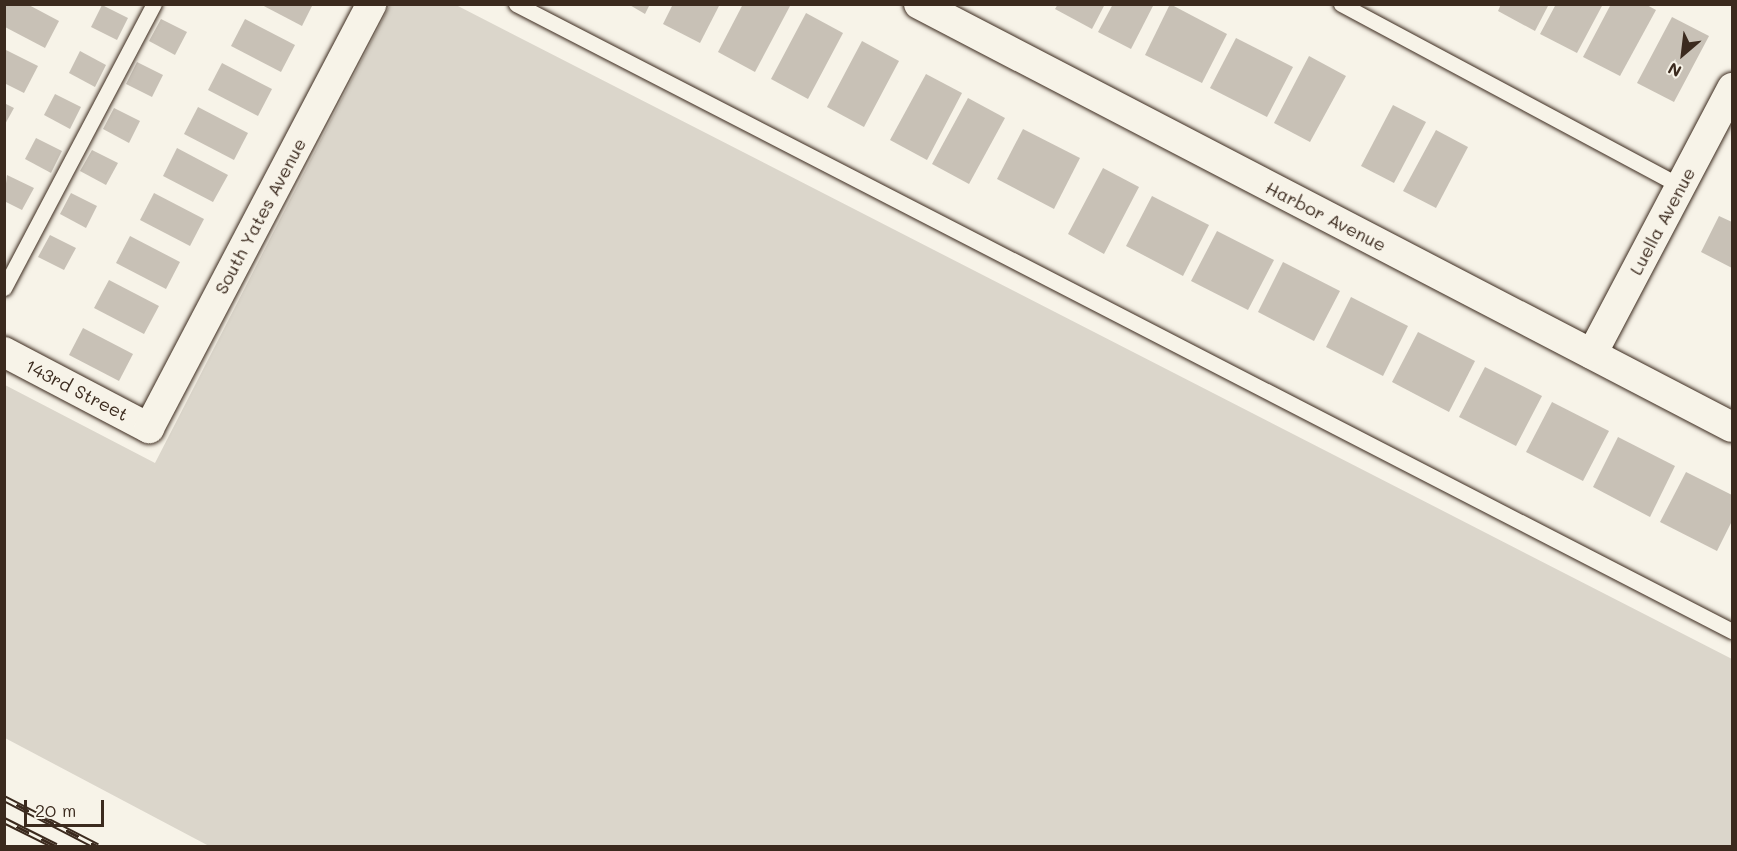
<!DOCTYPE html>
<html>
<head>
<meta charset="utf-8">
<style>
	body { margin:0 }
	#map { position:relative; width:1737px; height:851px; overflow:hidden; background:#f7f3e8; font-family:Mali,sans-serif }
	div>[style] { position:absolute }
	.green>* { inset:0; background:#dbd6cb }
	.building>* { inset:0; background:#c8c1b6 }
	.roads { filter:drop-shadow(0 0 2px #3b2a1e) drop-shadow(0 0 2px #3b2a1e) }
	.lane>* { height:15px; margin:-7.5px; padding:0 7.5px; transform-origin:7.5px; border-radius:7.5px; background:#f7f3e8 }
	.street>* { height:30px; margin:-15px; padding:0 15px; transform-origin:15px; border-radius:15px; background:#f7f3e8 }
	.rail>* { height:7px; margin-top:-3.5px; transform-origin:0; background:repeating-linear-gradient(90deg,#f7f3e8 0 14px,#3b2a1e 0 28px); box-sizing:border-box; border-block:2px solid #3b2a1e }
	span { translate:-50% -50%; white-space:nowrap; text-align:center; line-height:1.15; -webkit-text-stroke:5px #f7f3e8; paint-order:stroke }
	.street-label { font-size:18px; color:#3b2a1e }
	.frame { position:absolute; inset:0; border:6px solid #3b2a1e; pointer-events:none }
	.north { position:absolute; left:1653px; top:24px; width:60px; height:60px; -webkit-text-stroke:4px #f7f3e8; paint-order:stroke; rotate:208deg; font-size:16px; font-weight:700; line-height:24px; text-align:center; color:#3b2a1e }
	.north::after { content:''; display:block; margin:auto; width:21px; height:27px; background:#3b2a1e; clip-path:polygon(50% 0,100% 100%,50% 72%,0 100%) }
	.scale { position:absolute; left:24px; top:800px; width:80px; height:27px; box-sizing:border-box; border:3px solid #3b2a1e; border-top:0; padding-left:8px; font-size:18px; line-height:21px; white-space:nowrap; color:#3b2a1e; -webkit-text-stroke:4px #f7f3e8; paint-order:stroke }
</style>
</head>
<body>
<div id="map">
	<div class="green">
		<div style="clip-path:polygon(390px 5px,456px 5px,1732px 659px,1732px 846px,209px 846px,5px 738px,5px 385px,155px 463px)"></div>
	</div>
	<div class="building">
		<div style="clip-path:polygon(5px 4px,27px 4px,59px 21px,45px 48px,5px 27px)"></div>
		<div style="clip-path:polygon(260px 4px,313px 4px,302px 26px)"></div>
		<div style="clip-path:polygon(628px 4px,650px 4px,645px 14px)"></div>
		<div style="clip-path:polygon(673px 4px,720px 4px,700px 43px,663px 24px)"></div>
		<div style="clip-path:polygon(743px 4px,790px 6px,755px 72px,718px 52px)"></div>
		<div style="clip-path:polygon(1058px 4px,1105px 4px,1092px 29px,1055px 9px)"></div>
		<div style="clip-path:polygon(1113px 4px,1154px 4px,1131px 49px,1098px 32px)"></div>
		<div style="clip-path:polygon(1170px 4px,1227px 34px,1202px 83px,1145px 55px)"></div>
		<div style="clip-path:polygon(1501px 4px,1549px 4px,1535px 31px,1498px 11px)"></div>
		<div style="clip-path:polygon(1556px 4px,1603px 4px,1577px 53px,1540px 34px)"></div>
		<div style="clip-path:polygon(1611px 4px,1645px 4px,1656px 10px,1620px 76px,1583px 57px)"></div>
		<div style="clip-path:polygon(102px 5px,128px 18px,117px 40px,91px 27px)"></div>
		<div style="clip-path:polygon(806px 13px,843px 33px,808px 99px,771px 79px)"></div>
		<div style="clip-path:polygon(1672px 17px,1709px 36px,1674px 102px,1637px 83px)"></div>
		<div style="clip-path:polygon(161px 19px,187px 32px,175px 55px,149px 41px)"></div>
		<div style="clip-path:polygon(245px 19px,295px 45px,281px 72px,231px 46px)"></div>
		<div style="clip-path:polygon(1236px 38px,1293px 67px,1267px 117px,1210px 88px)"></div>
		<div style="clip-path:polygon(862px 41px,899px 61px,864px 127px,827px 107px)"></div>
		<div style="clip-path:polygon(4px 49px,38px 66px,24px 93px,4px 83px)"></div>
		<div style="clip-path:polygon(80px 51px,106px 65px,95px 87px,69px 73px)"></div>
		<div style="clip-path:polygon(1309px 56px,1346px 76px,1310px 142px,1274px 123px)"></div>
		<div style="clip-path:polygon(137px 62px,163px 75px,152px 97px,126px 84px)"></div>
		<div style="clip-path:polygon(222px 63px,272px 89px,258px 116px,208px 90px)"></div>
		<div style="clip-path:polygon(926px 74px,962px 93px,927px 160px,890px 140px)"></div>
		<div style="clip-path:polygon(55px 94px,81px 107px,70px 129px,44px 115px)"></div>
		<div style="clip-path:polygon(968px 98px,1005px 118px,969px 184px,932px 164px)"></div>
		<div style="clip-path:polygon(4px 103px,14px 108px,4px 126px)"></div>
		<div style="clip-path:polygon(1393px 105px,1426px 122px,1394px 183px,1361px 166px)"></div>
		<div style="clip-path:polygon(198px 107px,248px 133px,234px 160px,184px 134px)"></div>
		<div style="clip-path:polygon(114px 108px,140px 121px,129px 143px,103px 129px)"></div>
		<div style="clip-path:polygon(1023px 129px,1080px 158px,1054px 209px,997px 179px)"></div>
		<div style="clip-path:polygon(1436px 130px,1468px 147px,1436px 208px,1403px 191px)"></div>
		<div style="clip-path:polygon(36px 138px,62px 151px,51px 173px,25px 159px)"></div>
		<div style="clip-path:polygon(177px 148px,228px 175px,213px 202px,163px 176px)"></div>
		<div style="clip-path:polygon(92px 150px,118px 163px,106px 185px,80px 171px)"></div>
		<div style="clip-path:polygon(1103px 168px,1139px 187px,1104px 254px,1068px 234px)"></div>
		<div style="clip-path:polygon(7px 175px,34px 188px,22px 210px,4px 201px)"></div>
		<div style="clip-path:polygon(71px 193px,97px 206px,86px 228px,60px 214px)"></div>
		<div style="clip-path:polygon(154px 193px,204px 219px,190px 246px,140px 220px)"></div>
		<div style="clip-path:polygon(1152px 196px,1209px 225px,1183px 276px,1126px 246px)"></div>
		<div style="clip-path:polygon(1719px 216px,1732px 222px,1732px 268px,1701px 252px)"></div>
		<div style="clip-path:polygon(1217px 231px,1274px 260px,1248px 310px,1191px 281px)"></div>
		<div style="clip-path:polygon(50px 235px,76px 248px,64px 270px,38px 257px)"></div>
		<div style="clip-path:polygon(130px 236px,180px 262px,166px 289px,116px 263px)"></div>
		<div style="clip-path:polygon(1283px 262px,1340px 291px,1314px 341px,1258px 312px)"></div>
		<div style="clip-path:polygon(109px 280px,159px 306px,144px 334px,94px 308px)"></div>
		<div style="clip-path:polygon(1351px 297px,1408px 326px,1383px 376px,1326px 347px)"></div>
		<div style="clip-path:polygon(83px 328px,133px 354px,119px 381px,69px 355px)"></div>
		<div style="clip-path:polygon(1418px 332px,1475px 361px,1449px 412px,1392px 382px)"></div>
		<div style="clip-path:polygon(1485px 367px,1542px 396px,1516px 446px,1459px 417px)"></div>
		<div style="clip-path:polygon(1552px 402px,1609px 431px,1583px 481px,1526px 452px)"></div>
		<div style="clip-path:polygon(1618px 437px,1675px 466px,1650px 517px,1593px 487px)"></div>
		<div style="clip-path:polygon(1686px 472px,1732px 495px,1732px 521px,1717px 551px,1660px 522px)"></div>
	</div>
	<div class="roads">
		<div class="lane">
			<div style="left:516px;top:4px;width:1368px;rotate:27.28deg"></div>
			<div style="left:1341px;top:4px;width:386px;rotate:28.2deg"></div>
			<div style="left:4px;top:288px;width:321px;rotate:-62.2deg"></div>
		</div>
		<div class="street">
			<div style="left:919px;top:4px;width:916px;rotate:27.49deg"></div>
			<div style="left:4px;top:352px;width:164px;rotate:27.7deg"></div>
			<div style="left:149px;top:428px;width:479px;rotate:-62.3deg"></div>
			<div style="left:1592px;top:354px;width:301px;rotate:-62.2deg"></div>
		</div>
	</div>
	<div class="rail">
		<div style="left:4px;top:798px;width:105px;rotate:27.3deg"></div>
		<div style="left:4px;top:820px;width:58px;rotate:26.6deg"></div>
	</div>
	<div class="street-label">
		<span style="left:260px;top:216px;rotate:-62deg">South Yates Avenue</span>
		<span style="left:1326px;top:216px;rotate:27deg">Harbor Avenue</span>
		<span style="left:1662px;top:221px;rotate:-62deg">Luella Avenue</span>
		<span style="left:77px;top:390px;rotate:27deg">143rd Street</span>
	</div>
	<div class="frame"></div>
	<div class="north">N</div>
	<div class="scale">20 m</div>
</div>
</body>
</html>
